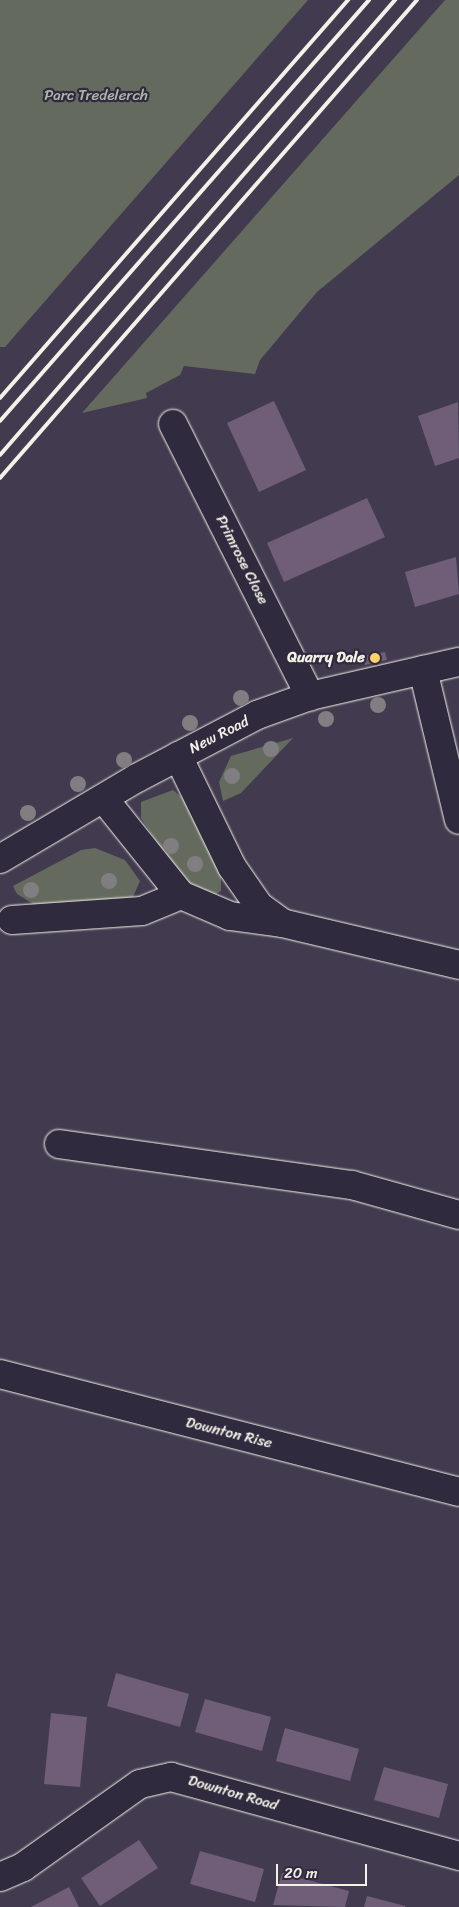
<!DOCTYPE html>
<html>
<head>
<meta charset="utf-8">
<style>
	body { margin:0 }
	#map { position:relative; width:459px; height:1907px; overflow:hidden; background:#423a4f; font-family:Sriracha,sans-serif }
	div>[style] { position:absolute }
	.green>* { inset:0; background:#646b5e }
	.building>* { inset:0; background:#705e78 }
	.roads { filter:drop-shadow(0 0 1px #f4f1e8) drop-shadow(0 0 1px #f4f1e8) }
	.minor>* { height:28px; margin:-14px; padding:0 14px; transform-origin:14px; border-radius:14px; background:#2f2a3d }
	.rail>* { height:4px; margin:-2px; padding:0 2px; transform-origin:2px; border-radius:2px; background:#f4f1e8 }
	.trees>* { width:16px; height:16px; margin:-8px; border-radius:50%; background:#807e81 }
	.dots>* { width:14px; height:14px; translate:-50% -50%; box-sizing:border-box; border:2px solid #2f2a3d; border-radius:50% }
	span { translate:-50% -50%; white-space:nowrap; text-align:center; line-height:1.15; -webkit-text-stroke:4.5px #2f2a3d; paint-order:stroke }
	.park-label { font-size:15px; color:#b3b5aa }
	.street-label { font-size:15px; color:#f4f1e8 }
	.poi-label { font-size:15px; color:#f4f1e8; font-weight:700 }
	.right { translate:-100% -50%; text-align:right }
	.scale { position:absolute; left:276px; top:1864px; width:91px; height:22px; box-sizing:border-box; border:2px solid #f4f1e8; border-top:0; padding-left:6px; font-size:15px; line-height:18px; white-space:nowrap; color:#f4f1e8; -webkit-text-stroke:4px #2f2a3d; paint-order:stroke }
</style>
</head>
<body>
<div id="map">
	<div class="green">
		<div style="clip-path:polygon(0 0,308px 0,5px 347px,0 347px)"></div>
		<div style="clip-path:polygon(445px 0,459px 0,459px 175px,317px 292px,260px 360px,255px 374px,184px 366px,180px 375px,146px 393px,147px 398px,82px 413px)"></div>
		<div style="clip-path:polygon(293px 738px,241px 793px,223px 801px,219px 782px,231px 756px)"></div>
		<div style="clip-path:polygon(173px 790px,183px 798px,221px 873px,221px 891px,213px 896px,181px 878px,141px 818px,141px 802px)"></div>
		<div style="clip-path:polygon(95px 848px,125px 860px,140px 881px,133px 897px,40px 908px,17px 894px,13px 886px,81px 850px)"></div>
	</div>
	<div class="building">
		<div style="clip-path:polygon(274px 401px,306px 470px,259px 492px,227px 423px)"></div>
		<div style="clip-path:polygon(458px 402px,459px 458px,435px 466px,418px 416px)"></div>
		<div style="clip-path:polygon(367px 498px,385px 537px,284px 582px,267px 543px)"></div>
		<div style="clip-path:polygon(456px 557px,459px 594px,415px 607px,405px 572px)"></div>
		<div style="clip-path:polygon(385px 652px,387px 660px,365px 665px,363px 656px)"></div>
		<div style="clip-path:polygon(116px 1673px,189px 1694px,180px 1727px,107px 1706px)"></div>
		<div style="clip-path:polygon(205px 1699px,271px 1717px,262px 1751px,195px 1732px)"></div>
		<div style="clip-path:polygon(51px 1713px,87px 1717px,80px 1787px,44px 1784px)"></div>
		<div style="clip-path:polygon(285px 1728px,359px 1749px,350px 1781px,276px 1761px)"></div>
		<div style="clip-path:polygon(384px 1767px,448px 1784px,439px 1818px,374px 1800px)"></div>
		<div style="clip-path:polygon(139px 1840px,158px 1868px,100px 1906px,81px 1878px)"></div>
		<div style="clip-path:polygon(200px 1851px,264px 1869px,255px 1902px,190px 1884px)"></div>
		<div style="clip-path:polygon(282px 1873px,349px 1891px,345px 1907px,273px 1905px)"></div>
		<div style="clip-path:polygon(69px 1887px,79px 1907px,31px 1907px)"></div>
		<div style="clip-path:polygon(367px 1896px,405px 1906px,405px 1907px,364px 1907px)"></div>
	</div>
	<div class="roads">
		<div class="minor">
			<div style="left:173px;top:424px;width:305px;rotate:63.3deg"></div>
			<div style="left:423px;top:670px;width:154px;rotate:76.5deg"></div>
			<div style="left:178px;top:756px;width:123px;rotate:64.1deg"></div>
			<div style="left:232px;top:867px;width:47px;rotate:55.3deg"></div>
			<div style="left:259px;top:906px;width:29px;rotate:36deg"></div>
			<div style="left:282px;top:923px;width:182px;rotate:13.3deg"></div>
			<div style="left:104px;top:799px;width:123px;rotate:51.3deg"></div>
			<div style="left:181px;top:895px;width:53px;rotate:23.2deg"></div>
			<div style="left:230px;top:916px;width:52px;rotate:7.7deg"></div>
			<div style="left:0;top:859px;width:159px;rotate:-30.6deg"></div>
			<div style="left:137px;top:778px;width:136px;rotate:-27.7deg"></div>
			<div style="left:257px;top:715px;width:56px;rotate:-19.7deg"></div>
			<div style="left:310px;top:696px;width:153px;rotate:-12.9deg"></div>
			<div style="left:12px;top:920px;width:130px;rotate:-4deg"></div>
			<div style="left:142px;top:911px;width:42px;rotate:-22.3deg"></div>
			<div style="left:59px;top:1144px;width:296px;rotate:8deg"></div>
			<div style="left:352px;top:1185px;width:111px;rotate:15.7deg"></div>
			<div style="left:0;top:1374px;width:474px;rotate:14.4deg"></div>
			<div style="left:0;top:1877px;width:25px;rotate:-23deg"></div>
			<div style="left:23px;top:1867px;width:143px;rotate:-35.4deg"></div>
			<div style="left:140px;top:1784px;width:32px;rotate:-13deg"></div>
			<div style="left:171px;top:1777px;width:299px;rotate:15.3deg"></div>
		</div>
	</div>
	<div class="rail">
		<div style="left:0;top:398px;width:529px;rotate:-48.83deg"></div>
		<div style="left:0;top:421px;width:560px;rotate:-48.77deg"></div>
		<div style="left:0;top:455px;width:603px;rotate:-49.04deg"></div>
		<div style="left:0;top:478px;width:634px;rotate:-48.9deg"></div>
	</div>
	<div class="trees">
		<div style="left:241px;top:698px"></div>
		<div style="left:378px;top:705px"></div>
		<div style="left:326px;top:719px"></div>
		<div style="left:190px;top:723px"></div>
		<div style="left:271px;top:749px"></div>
		<div style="left:124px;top:760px"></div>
		<div style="left:232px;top:776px"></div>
		<div style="left:78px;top:784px"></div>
		<div style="left:28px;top:813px"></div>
		<div style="left:171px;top:846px"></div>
		<div style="left:195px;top:864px"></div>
		<div style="left:109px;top:881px"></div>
		<div style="left:31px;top:890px"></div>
	</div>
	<div class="dots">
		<div style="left:375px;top:658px;background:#ffd166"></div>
	</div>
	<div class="park-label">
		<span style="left:96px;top:96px">Parc Tredelerch</span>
	</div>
	<div class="street-label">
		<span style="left:242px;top:560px;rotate:63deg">Primrose Close</span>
		<span style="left:219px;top:735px;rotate:-27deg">New Road</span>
		<span style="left:229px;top:1433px;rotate:14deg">Downton Rise</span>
		<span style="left:233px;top:1793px;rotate:16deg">Downton Road</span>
	</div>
	<div class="poi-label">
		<span class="right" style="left:365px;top:658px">Quarry Dale</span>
	</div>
	<div class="scale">20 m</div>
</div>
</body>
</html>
